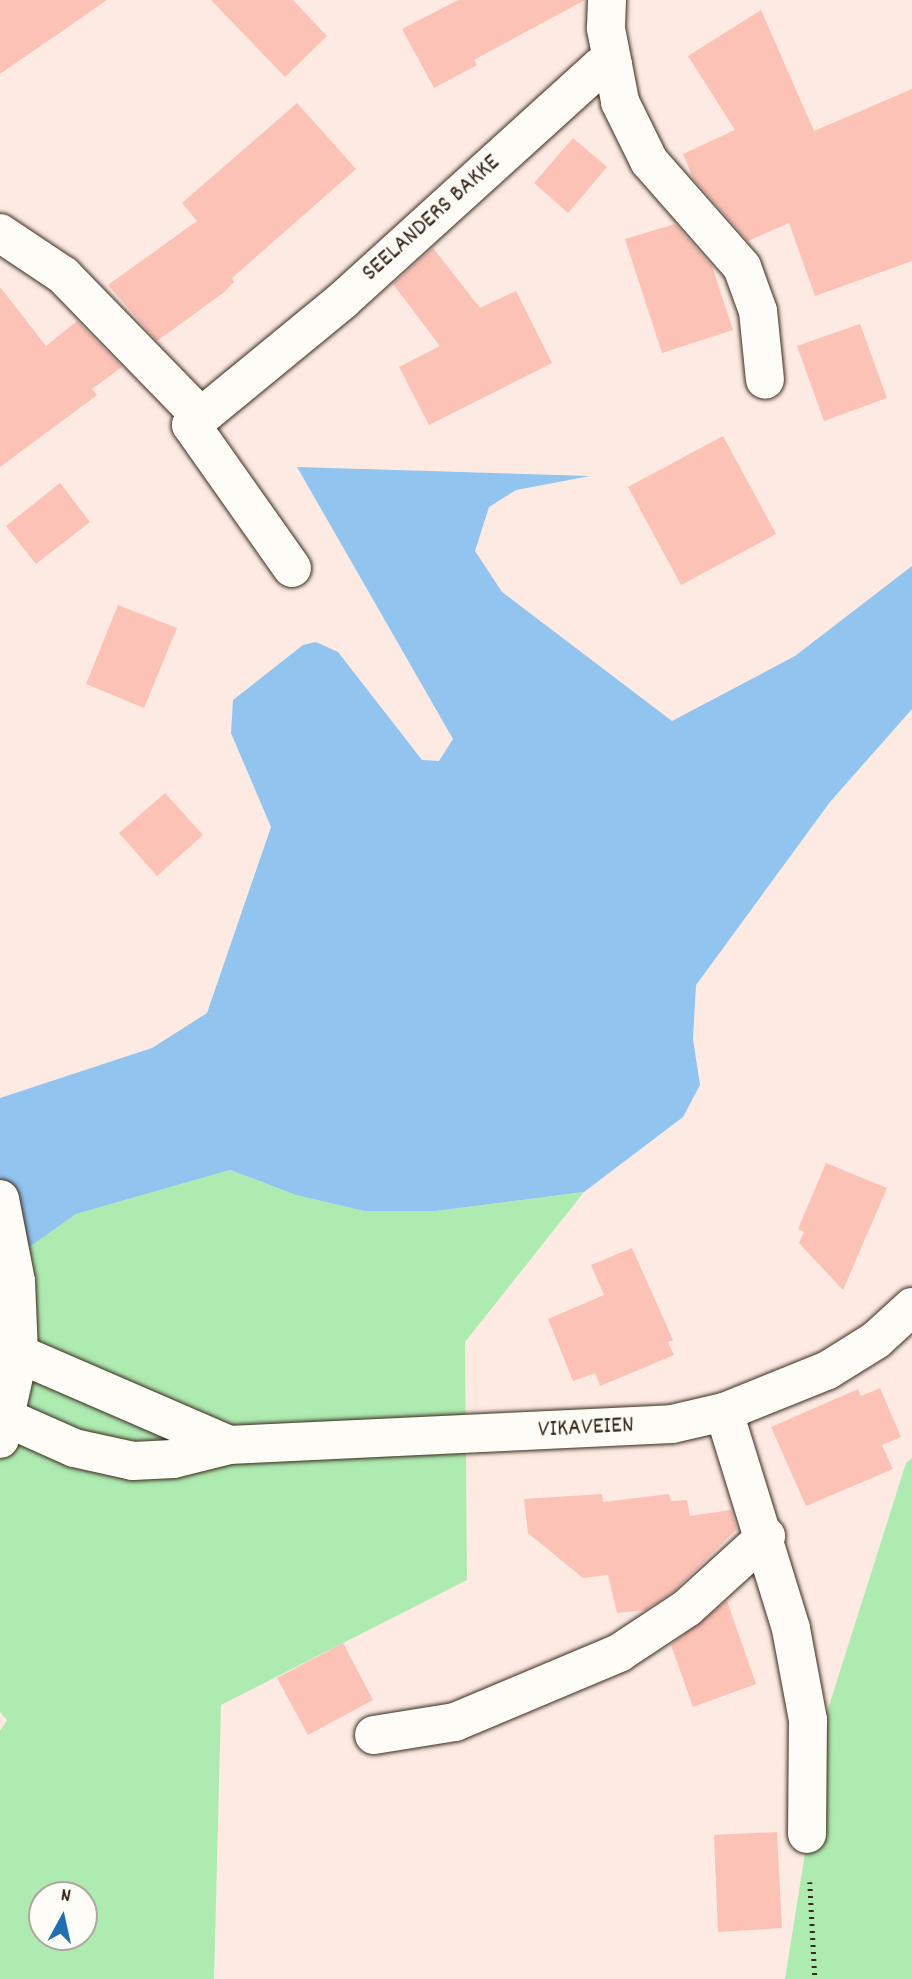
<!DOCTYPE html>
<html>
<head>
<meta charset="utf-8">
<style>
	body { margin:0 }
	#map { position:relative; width:912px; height:1979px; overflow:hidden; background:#fdebe3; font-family:Dekko,sans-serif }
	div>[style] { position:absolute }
	.green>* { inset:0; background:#aeebb1 }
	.water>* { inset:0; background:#91c4ee }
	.building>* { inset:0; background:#fcc2b5 }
	.path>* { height:4.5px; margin-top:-2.25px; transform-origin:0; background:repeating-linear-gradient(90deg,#3b2a1e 0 2px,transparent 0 7px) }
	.roads { filter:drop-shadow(0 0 2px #3b2a1e) drop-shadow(0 0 2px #3b2a1e) }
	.minor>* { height:38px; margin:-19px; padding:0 19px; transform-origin:19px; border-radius:19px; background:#fdfcf7 }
	.major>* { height:38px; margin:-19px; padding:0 19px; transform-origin:19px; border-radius:19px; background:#fdfcf7 }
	span { translate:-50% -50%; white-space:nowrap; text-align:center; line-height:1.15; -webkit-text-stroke:5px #fdfcf7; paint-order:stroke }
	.street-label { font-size:24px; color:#3b2a1e }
	.north { position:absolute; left:28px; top:1881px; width:70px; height:70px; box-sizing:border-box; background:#fdfcf7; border:2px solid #afa8a0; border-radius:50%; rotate:8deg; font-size:19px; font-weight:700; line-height:28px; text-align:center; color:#3b2a1e }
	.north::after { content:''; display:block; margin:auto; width:24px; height:32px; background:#1f6fb2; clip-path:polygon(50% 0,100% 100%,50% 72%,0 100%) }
</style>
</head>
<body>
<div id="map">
	<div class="green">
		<div style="clip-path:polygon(evenodd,230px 1170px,296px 1195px,364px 1211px,436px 1211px,584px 1192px,465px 1342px,467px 1580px,221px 1705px,214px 1979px,0 1979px,0 1731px,7px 1720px,0 1712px,0 1268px,76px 1214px,230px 1170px,42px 1895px,84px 1895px,84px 1937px,42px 1937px,42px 1895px)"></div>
		<div style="clip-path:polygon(912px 1458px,912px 1979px,785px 1979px,828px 1709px,906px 1463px)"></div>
	</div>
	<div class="water">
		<div style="clip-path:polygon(297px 467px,590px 476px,516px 490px,489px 507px,475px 551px,502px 592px,672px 721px,795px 656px,912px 566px,912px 709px,830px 802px,696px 985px,693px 1039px,700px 1085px,683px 1117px,584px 1192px,436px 1211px,364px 1211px,296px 1195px,230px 1170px,76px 1214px,0 1268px,0 1098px,152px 1048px,207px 1013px,271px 827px,231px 733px,233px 700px,303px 645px,316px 642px,338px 652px,422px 760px,439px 761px,453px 739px)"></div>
	</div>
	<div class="building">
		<div style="clip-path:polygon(0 0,107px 0,0 74px)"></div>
		<div style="clip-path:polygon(211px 0,293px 0,327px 36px,285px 77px)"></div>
		<div style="clip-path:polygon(458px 0,585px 0,474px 60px,477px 65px,434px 88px,402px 29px)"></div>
		<div style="clip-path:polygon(761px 10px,814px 131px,912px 89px,912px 261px,815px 296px,789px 223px,748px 241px,693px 178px,683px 154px,735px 130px,688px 56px)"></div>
		<div style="clip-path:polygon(297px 103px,356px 169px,232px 278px,234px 282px,223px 293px,157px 341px,108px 285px,197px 221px,182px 203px)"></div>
		<div style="clip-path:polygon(573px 138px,607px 167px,568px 213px,534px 183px)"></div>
		<div style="clip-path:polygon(675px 224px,712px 266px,733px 330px,662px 353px,625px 239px)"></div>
		<div style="clip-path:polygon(433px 248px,480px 308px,516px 291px,552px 363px,429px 425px,399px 367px,440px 346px,393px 284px)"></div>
		<div style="clip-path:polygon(0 287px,46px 346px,77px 321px,122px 367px,92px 389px,97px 395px,0 467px)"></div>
		<div style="clip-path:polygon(860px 324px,887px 398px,824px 421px,797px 346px)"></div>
		<div style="clip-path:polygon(723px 436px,776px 534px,681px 585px,628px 487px)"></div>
		<div style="clip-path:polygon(60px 483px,90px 522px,36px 564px,6px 526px)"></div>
		<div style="clip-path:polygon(118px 605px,177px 628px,144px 708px,86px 684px)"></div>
		<div style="clip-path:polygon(165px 793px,203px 835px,157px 876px,119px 833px)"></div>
		<div style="clip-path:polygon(826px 1163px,887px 1188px,843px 1290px,799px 1243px,804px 1232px,798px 1229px)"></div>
		<div style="clip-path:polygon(632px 1248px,673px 1340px,668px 1342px,674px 1355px,600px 1386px,595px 1373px,573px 1381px,548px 1319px,604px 1295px,591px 1265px)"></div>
		<div style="clip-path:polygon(880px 1388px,901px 1437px,882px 1445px,893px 1469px,806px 1506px,771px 1427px,858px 1389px,861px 1396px)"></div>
		<div style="clip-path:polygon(602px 1494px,603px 1502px,669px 1494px,671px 1501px,687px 1500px,690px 1516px,731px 1510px,737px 1529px,674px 1591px,645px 1610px,617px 1613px,608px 1575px,583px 1578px,528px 1533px,524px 1499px)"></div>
		<div style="clip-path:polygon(727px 1601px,756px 1684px,693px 1707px,671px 1645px)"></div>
		<div style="clip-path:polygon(343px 1643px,373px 1700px,308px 1735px,277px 1678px)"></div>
		<div style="clip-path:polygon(777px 1832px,782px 1928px,718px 1932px,714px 1835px)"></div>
	</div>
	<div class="path">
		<div style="left:810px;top:1882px;width:97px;rotate:87deg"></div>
	</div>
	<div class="roads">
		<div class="minor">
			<div style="left:613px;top:65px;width:38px;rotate:79deg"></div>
			<div style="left:620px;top:102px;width:66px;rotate:63.8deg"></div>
			<div style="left:649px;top:161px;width:141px;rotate:48.7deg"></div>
			<div style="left:742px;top:267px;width:47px;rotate:70deg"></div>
			<div style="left:758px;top:311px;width:69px;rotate:84.2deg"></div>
			<div style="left:0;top:233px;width:76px;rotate:33.7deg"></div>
			<div style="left:63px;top:275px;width:197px;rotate:45.8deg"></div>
			<div style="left:292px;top:568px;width:175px;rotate:-125.2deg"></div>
			<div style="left:191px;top:425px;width:197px;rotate:-39.4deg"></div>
			<div style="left:343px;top:300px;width:347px;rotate:-42.2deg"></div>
			<div style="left:600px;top:67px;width:13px;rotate:-9deg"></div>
			<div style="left:613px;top:65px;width:38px;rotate:-101deg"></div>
			<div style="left:606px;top:28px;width:28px;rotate:-88deg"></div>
			<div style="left:724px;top:1412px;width:227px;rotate:72.8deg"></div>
			<div style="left:791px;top:1629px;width:93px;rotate:79.4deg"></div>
			<div style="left:808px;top:1720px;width:114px;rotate:90.5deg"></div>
			<div style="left:374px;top:1735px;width:82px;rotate:-9.1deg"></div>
			<div style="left:455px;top:1722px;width:178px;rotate:-22.8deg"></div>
			<div style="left:619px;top:1653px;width:82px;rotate:-33.5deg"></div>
			<div style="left:687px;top:1608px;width:107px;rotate:-42.3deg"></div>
		</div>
		<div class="major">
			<div style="left:0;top:1199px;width:84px;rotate:79deg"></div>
			<div style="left:16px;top:1281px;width:73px;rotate:87.6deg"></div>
			<div style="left:19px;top:1354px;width:87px;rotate:102.6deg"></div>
			<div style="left:0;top:1358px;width:19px;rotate:-12deg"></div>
			<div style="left:19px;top:1354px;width:229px;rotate:23.4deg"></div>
			<div style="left:0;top:1415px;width:81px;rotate:24deg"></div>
			<div style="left:74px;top:1448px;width:60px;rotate:12.4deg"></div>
			<div style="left:133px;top:1461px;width:40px;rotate:-2.9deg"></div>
			<div style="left:173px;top:1459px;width:58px;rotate:-14deg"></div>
			<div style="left:229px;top:1445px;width:443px;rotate:-2.7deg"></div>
			<div style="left:672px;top:1424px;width:53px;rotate:-13deg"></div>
			<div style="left:724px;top:1412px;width:112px;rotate:-22deg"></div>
			<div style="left:828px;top:1370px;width:57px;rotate:-32deg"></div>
			<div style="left:876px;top:1340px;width:49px;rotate:-42.5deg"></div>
		</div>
	</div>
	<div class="street-label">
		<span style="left:432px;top:219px;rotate:-42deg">SEELANDERS BAKKE</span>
		<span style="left:586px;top:1429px;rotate:-3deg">VIKAVEIEN</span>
	</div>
	<div class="north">N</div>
</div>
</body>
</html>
